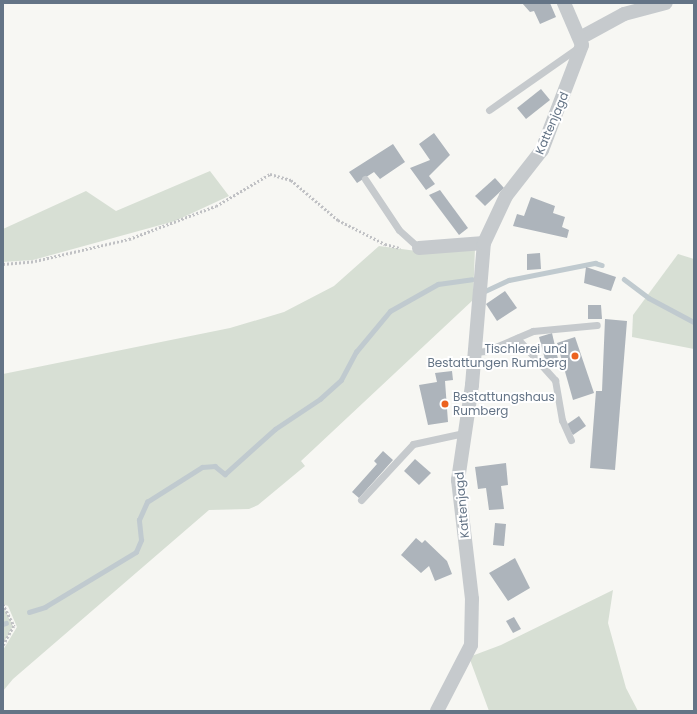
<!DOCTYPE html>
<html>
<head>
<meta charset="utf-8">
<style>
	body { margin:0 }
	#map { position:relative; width:697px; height:714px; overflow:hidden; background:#f7f7f3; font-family:Poppins,sans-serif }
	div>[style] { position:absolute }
	.green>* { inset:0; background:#d7dfd4 }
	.stream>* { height:4.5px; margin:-2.25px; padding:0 2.25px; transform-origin:2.25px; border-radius:2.25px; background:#c0cacf }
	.building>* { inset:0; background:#adb4bb }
	.path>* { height:2.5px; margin-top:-1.25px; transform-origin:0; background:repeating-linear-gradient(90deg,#c0c1c4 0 2px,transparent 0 4px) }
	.lane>* { height:7px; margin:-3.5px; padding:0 3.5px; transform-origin:3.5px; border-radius:3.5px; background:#c6cacd }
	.street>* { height:14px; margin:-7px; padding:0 7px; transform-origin:7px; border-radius:7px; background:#c6cacd }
	.dots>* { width:11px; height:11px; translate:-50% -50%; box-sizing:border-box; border:2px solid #fff; border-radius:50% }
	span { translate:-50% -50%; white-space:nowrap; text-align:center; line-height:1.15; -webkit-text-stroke:4px #fff; paint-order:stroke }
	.street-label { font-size:12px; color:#647486 }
	.poi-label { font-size:12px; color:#647486 }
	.right { translate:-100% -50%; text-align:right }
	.left { translate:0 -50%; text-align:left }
	.frame { position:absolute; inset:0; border:4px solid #647486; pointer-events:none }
</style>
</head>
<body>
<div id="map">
	<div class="green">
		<div style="clip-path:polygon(210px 171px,229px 196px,175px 221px,33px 260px,3px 262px,3px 229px,86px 191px,116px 211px)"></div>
		<div style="clip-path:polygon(379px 246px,424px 252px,475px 248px,473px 300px,301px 461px,305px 466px,258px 505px,249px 509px,209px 510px,13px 679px,3px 691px,3px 650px,17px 627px,8px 606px,3px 604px,3px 374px,230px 328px,284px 312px,334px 286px)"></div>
		<div style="clip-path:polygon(678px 254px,694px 259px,694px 349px,632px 337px,633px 315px)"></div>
		<div style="clip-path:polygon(613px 590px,608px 623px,626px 688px,638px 711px,489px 711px,469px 657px,501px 645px)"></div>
		<div style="clip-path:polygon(3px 606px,13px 626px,3px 644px)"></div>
	</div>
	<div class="stream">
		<div style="left:624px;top:279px;width:31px;rotate:37deg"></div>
		<div style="left:649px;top:298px;width:51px;rotate:28.1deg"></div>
		<div style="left:485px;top:291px;width:26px;rotate:-25deg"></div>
		<div style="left:509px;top:280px;width:88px;rotate:-11.2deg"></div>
		<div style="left:595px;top:263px;width:7px;rotate:16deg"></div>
		<div style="left:29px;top:612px;width:17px;rotate:-17deg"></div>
		<div style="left:45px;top:607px;width:106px;rotate:-31.1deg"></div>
		<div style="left:136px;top:552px;width:13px;rotate:-67deg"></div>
		<div style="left:141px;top:540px;width:20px;rotate:-96deg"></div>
		<div style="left:139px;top:520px;width:20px;rotate:-66deg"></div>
		<div style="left:147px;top:502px;width:65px;rotate:-32.5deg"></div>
		<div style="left:202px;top:467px;width:13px;rotate:-4deg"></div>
		<div style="left:215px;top:466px;width:13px;rotate:39deg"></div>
		<div style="left:225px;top:474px;width:67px;rotate:-42deg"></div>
		<div style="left:275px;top:429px;width:54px;rotate:-33.7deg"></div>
		<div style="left:320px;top:399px;width:28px;rotate:-42deg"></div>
		<div style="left:341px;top:380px;width:32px;rotate:-62deg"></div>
		<div style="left:356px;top:352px;width:53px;rotate:-50.3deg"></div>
		<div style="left:390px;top:311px;width:55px;rotate:-29.4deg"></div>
		<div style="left:438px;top:284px;width:34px;rotate:-8deg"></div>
		<div style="left:3px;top:624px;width:3px;rotate:-18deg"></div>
	</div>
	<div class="building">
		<div style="clip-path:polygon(522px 3px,550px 3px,556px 17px,540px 24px,534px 11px,530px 12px)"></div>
		<div style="clip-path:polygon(541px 89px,550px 100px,526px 119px,517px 108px)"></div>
		<div style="clip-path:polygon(434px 133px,450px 155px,429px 176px,435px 184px,426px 190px,410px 168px,430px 160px,419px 144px)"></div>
		<div style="clip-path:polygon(393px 144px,405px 162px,380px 179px,374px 172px,357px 183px,349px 172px)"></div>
		<div style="clip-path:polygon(495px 178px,504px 188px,485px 206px,475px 196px)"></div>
		<div style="clip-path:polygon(440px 190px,468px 228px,459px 235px,429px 195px)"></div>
		<div style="clip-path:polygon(531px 197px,555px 206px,553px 213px,565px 217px,562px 227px,569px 230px,567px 238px,513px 226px,517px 214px,524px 216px)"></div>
		<div style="clip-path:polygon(540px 253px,541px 269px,527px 270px,527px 254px)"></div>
		<div style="clip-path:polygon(586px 267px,616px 277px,611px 291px,584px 283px)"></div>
		<div style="clip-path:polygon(505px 291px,517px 308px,497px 321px,486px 304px)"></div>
		<div style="clip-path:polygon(588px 305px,601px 305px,602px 319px,588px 319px)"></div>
		<div style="clip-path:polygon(605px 319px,627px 321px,615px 470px,590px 468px,596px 391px,602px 391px)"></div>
		<div style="clip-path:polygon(552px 333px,558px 359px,546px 363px,539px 337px)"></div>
		<div style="clip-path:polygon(575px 337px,594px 393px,573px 400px,557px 343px)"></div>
		<div style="clip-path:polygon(452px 371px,453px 380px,445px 381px,448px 422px,428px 425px,419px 385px,437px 382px,435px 373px)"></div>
		<div style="clip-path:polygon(579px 416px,586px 426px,573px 435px,566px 425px)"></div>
		<div style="clip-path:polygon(383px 451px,393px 460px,359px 498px,352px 492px,377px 464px,374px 461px)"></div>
		<div style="clip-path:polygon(415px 459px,431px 473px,419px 485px,404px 471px)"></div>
		<div style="clip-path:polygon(506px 463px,508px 485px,501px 486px,504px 509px,489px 510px,486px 488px,478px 489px,475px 467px)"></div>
		<div style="clip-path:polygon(495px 523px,506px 524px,504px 546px,493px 545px)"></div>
		<div style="clip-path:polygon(416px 538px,422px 543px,425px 540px,447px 561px,452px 574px,435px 581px,429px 566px,421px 573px,401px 555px)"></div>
		<div style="clip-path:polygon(515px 558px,530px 588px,508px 601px,487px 570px,489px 573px)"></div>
		<div style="clip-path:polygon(514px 617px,521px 629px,513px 633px,506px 621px)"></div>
	</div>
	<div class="path">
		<div style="left:3px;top:264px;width:32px;rotate:-5deg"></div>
		<div style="left:35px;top:261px;width:97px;rotate:-13.2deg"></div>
		<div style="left:129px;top:239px;width:93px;rotate:-20.8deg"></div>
		<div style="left:216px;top:206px;width:63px;rotate:-30.7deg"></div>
		<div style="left:270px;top:174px;width:22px;rotate:16deg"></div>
		<div style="left:291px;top:180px;width:62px;rotate:40.4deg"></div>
		<div style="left:338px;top:220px;width:53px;rotate:27.1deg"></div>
		<div style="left:385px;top:244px;width:16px;rotate:15deg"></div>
		<div style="left:3px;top:604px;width:25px;rotate:63deg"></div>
		<div style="left:14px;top:626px;width:23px;rotate:119deg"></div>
	</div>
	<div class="lane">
		<div style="left:489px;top:110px;width:110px;rotate:-35deg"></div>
		<div style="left:365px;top:179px;width:61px;rotate:56.3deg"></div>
		<div style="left:399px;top:230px;width:27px;rotate:42deg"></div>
		<div style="left:517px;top:338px;width:57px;rotate:47.9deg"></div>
		<div style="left:555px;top:380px;width:41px;rotate:80.1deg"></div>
		<div style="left:562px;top:420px;width:22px;rotate:66deg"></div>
		<div style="left:474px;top:352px;width:12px;rotate:-5deg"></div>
		<div style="left:486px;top:351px;width:51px;rotate:-23.1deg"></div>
		<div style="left:533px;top:331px;width:64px;rotate:-5.4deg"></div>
		<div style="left:361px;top:500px;width:76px;rotate:-47.1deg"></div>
		<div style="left:413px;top:444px;width:52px;rotate:-12.2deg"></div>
	</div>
	<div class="street">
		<div style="left:580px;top:38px;width:50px;rotate:-28.6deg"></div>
		<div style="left:624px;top:14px;width:43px;rotate:-14.7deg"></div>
		<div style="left:419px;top:248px;width:65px;rotate:-4.4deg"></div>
		<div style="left:437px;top:711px;width:74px;rotate:-62.7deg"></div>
		<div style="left:471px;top:645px;width:46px;rotate:-88.8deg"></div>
		<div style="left:472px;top:599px;width:120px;rotate:-96.7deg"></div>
		<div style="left:458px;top:480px;width:96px;rotate:-81.6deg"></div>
		<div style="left:472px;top:385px;width:143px;rotate:-85.2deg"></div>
		<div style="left:484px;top:243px;width:52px;rotate:-64.9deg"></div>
		<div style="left:506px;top:196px;width:58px;rotate:-52deg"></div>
		<div style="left:542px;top:150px;width:112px;rotate:-69.1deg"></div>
		<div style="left:582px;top:45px;width:46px;rotate:-113.2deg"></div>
	</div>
	<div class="dots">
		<div style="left:575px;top:356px;background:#ec621f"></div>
		<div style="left:445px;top:404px;background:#ec621f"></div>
	</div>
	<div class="street-label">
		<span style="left:552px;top:123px;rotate:-67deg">Kattenjagd</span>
		<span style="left:462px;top:505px;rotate:-95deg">Kattenjagd</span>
	</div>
	<div class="poi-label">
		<span class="right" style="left:567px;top:356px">Tischlerei und<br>Bestattungen Rumberg</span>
		<span class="left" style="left:453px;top:404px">Bestattungshaus<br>Rumberg</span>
	</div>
	<div class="frame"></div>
</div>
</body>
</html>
